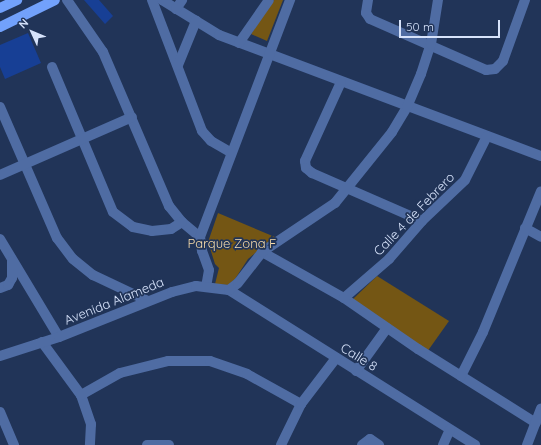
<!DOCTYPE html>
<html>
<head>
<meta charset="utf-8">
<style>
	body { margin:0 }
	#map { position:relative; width:541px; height:445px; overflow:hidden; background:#213458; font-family:Quicksand,sans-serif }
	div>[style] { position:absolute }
	.green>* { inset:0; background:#745614 }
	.building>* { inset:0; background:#173f95 }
	.minor>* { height:10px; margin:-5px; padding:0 5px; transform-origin:5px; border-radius:5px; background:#4f6ca3 }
	.major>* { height:10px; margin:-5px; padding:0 5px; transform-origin:5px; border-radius:5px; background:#72a1fb }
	span { translate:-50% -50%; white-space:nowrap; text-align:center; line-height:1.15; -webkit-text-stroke:3.5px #213458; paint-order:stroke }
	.street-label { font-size:13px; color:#d7e3fb }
	.park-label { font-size:13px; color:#f8ddab }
	.north { position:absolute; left:12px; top:12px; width:40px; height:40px; -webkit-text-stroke:3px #213458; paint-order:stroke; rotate:314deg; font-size:11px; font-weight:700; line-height:16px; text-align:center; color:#d7e3fb }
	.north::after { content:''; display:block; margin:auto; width:14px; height:18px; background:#d7e3fb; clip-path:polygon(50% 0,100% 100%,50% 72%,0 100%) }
	.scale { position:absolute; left:399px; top:20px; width:101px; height:18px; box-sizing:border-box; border:2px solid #d7e3fb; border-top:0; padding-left:5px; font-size:12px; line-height:14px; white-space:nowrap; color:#d7e3fb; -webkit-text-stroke:3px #213458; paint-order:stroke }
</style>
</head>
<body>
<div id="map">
	<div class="green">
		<div style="clip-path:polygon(274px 0,283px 0,267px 41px,251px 34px)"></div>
		<div style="clip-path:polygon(218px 213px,275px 237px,248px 259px,235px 279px,228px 285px,215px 284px,219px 268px,215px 264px,208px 242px)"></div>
		<div style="clip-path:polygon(377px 276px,449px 321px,427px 352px,352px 300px)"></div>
	</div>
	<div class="building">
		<div style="clip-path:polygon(84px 0,99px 0,113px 16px,105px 24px)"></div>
		<div style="clip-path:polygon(28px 33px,41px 63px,5px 79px,0 67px,0 45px)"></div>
	</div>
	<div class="minor">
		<div style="left:67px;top:0;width:63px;rotate:55.3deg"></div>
		<div style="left:103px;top:52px;width:168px;rotate:66.8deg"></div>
		<div style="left:169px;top:206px;width:21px;rotate:51deg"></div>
		<div style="left:182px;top:222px;width:23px;rotate:40deg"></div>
		<div style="left:152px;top:0;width:140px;rotate:69.1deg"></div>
		<div style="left:202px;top:131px;width:13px;rotate:48deg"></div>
		<div style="left:211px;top:141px;width:22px;rotate:30deg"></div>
		<div style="left:162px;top:0;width:67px;rotate:31.6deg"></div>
		<div style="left:219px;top:35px;width:344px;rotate:20.6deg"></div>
		<div style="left:368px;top:0;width:13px;rotate:99deg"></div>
		<div style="left:366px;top:13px;width:7px;rotate:56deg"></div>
		<div style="left:370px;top:19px;width:127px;rotate:23.7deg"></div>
		<div style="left:486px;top:70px;width:9px;rotate:-6deg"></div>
		<div style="left:495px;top:69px;width:11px;rotate:-45deg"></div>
		<div style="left:503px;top:61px;width:65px;rotate:-70.2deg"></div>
		<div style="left:176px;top:9px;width:11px;rotate:-56deg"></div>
		<div style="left:239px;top:43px;width:52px;rotate:-55.1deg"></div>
		<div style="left:178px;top:65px;width:48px;rotate:-67.8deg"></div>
		<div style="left:52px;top:67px;width:157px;rotate:67.2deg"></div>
		<div style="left:113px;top:212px;width:25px;rotate:37deg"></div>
		<div style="left:133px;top:227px;width:19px;rotate:12deg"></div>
		<div style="left:152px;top:231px;width:19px;rotate:-6deg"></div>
		<div style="left:171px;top:229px;width:13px;rotate:-32deg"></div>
		<div style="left:341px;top:82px;width:87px;rotate:114.5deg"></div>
		<div style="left:305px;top:161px;width:7px;rotate:82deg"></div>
		<div style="left:306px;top:168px;width:8px;rotate:40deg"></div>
		<div style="left:312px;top:173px;width:120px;rotate:23.6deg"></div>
		<div style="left:0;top:107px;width:143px;rotate:66.5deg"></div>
		<div style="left:57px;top:238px;width:26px;rotate:53deg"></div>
		<div style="left:73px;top:259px;width:26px;rotate:39deg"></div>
		<div style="left:93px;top:275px;width:59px;rotate:25.3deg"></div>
		<div style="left:0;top:175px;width:144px;rotate:-23.7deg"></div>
		<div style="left:525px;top:228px;width:18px;rotate:29deg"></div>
		<div style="left:0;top:239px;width:114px;rotate:59deg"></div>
		<div style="left:262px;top:252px;width:94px;rotate:29.3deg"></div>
		<div style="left:344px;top:298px;width:90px;rotate:34.6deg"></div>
		<div style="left:418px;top:349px;width:139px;rotate:32.1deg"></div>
		<div style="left:206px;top:287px;width:17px;rotate:-80deg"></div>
		<div style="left:209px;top:270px;width:20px;rotate:-110deg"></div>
		<div style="left:202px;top:251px;width:14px;rotate:-98deg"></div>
		<div style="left:200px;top:237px;width:254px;rotate:-69.2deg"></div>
		<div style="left:0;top:288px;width:9px;rotate:-21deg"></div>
		<div style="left:8px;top:285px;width:8px;rotate:-60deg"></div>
		<div style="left:12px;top:278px;width:17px;rotate:-90deg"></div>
		<div style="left:229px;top:290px;width:291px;rotate:32.2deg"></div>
		<div style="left:344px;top:298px;width:60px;rotate:-40.9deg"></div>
		<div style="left:389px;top:259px;width:50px;rotate:-49deg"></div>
		<div style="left:422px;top:221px;width:59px;rotate:-43.6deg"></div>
		<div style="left:465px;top:180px;width:49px;rotate:-63.4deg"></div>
		<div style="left:42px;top:342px;width:66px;rotate:53.7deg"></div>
		<div style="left:81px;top:395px;width:31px;rotate:71deg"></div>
		<div style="left:91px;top:424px;width:21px;rotate:93deg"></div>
		<div style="left:0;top:356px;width:62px;rotate:-17.9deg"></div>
		<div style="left:59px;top:337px;width:122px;rotate:-21.7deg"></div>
		<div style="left:172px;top:292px;width:25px;rotate:-14deg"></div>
		<div style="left:196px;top:286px;width:33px;rotate:7deg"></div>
		<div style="left:229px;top:290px;width:11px;rotate:-38deg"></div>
		<div style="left:238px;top:283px;width:39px;rotate:-52deg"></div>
		<div style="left:262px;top:252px;width:88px;rotate:-33.9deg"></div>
		<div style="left:335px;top:203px;width:91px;rotate:-51.2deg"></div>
		<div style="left:392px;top:132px;width:29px;rotate:-59deg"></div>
		<div style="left:407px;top:107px;width:36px;rotate:-67deg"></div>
		<div style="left:421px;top:74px;width:32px;rotate:-72deg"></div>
		<div style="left:431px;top:44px;width:45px;rotate:-81deg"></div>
		<div style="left:356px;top:371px;width:53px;rotate:-54.2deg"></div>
		<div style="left:461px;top:376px;width:49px;rotate:-63.4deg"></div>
		<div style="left:483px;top:332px;width:152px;rotate:-67.6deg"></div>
		<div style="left:81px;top:395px;width:45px;rotate:-29.4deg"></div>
		<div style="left:120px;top:373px;width:49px;rotate:-14deg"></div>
		<div style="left:168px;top:361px;width:42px"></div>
		<div style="left:210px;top:361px;width:39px;rotate:19deg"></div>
		<div style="left:247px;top:374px;width:62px;rotate:29.1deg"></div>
		<div style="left:0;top:412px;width:36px;rotate:67deg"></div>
		<div style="left:147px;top:445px;width:22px"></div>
		<div style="left:281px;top:445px;width:46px;rotate:-64deg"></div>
		<div style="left:301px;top:404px;width:58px;rotate:-52.7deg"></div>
		<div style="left:362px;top:445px;width:10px;rotate:-37deg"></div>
		<div style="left:370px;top:439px;width:11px;rotate:34deg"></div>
		<div style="left:443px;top:445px;width:17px;rotate:-66deg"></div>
		<div style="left:527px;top:445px;width:39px;rotate:-69deg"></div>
	</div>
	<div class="major">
		<div style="left:0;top:8px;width:19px;rotate:-25deg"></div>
		<div style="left:0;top:27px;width:61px;rotate:-26.1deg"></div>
	</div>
	<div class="street-label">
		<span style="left:414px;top:214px;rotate:-46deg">Calle 4 de Febrero</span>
		<span style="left:114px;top:301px;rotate:-22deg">Avenida Alameda</span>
		<span style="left:359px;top:357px;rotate:32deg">Calle 8</span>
	</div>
	<div class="park-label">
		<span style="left:232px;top:243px">Parque Zona F</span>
	</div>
	<div class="north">N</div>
	<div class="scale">50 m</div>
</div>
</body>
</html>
